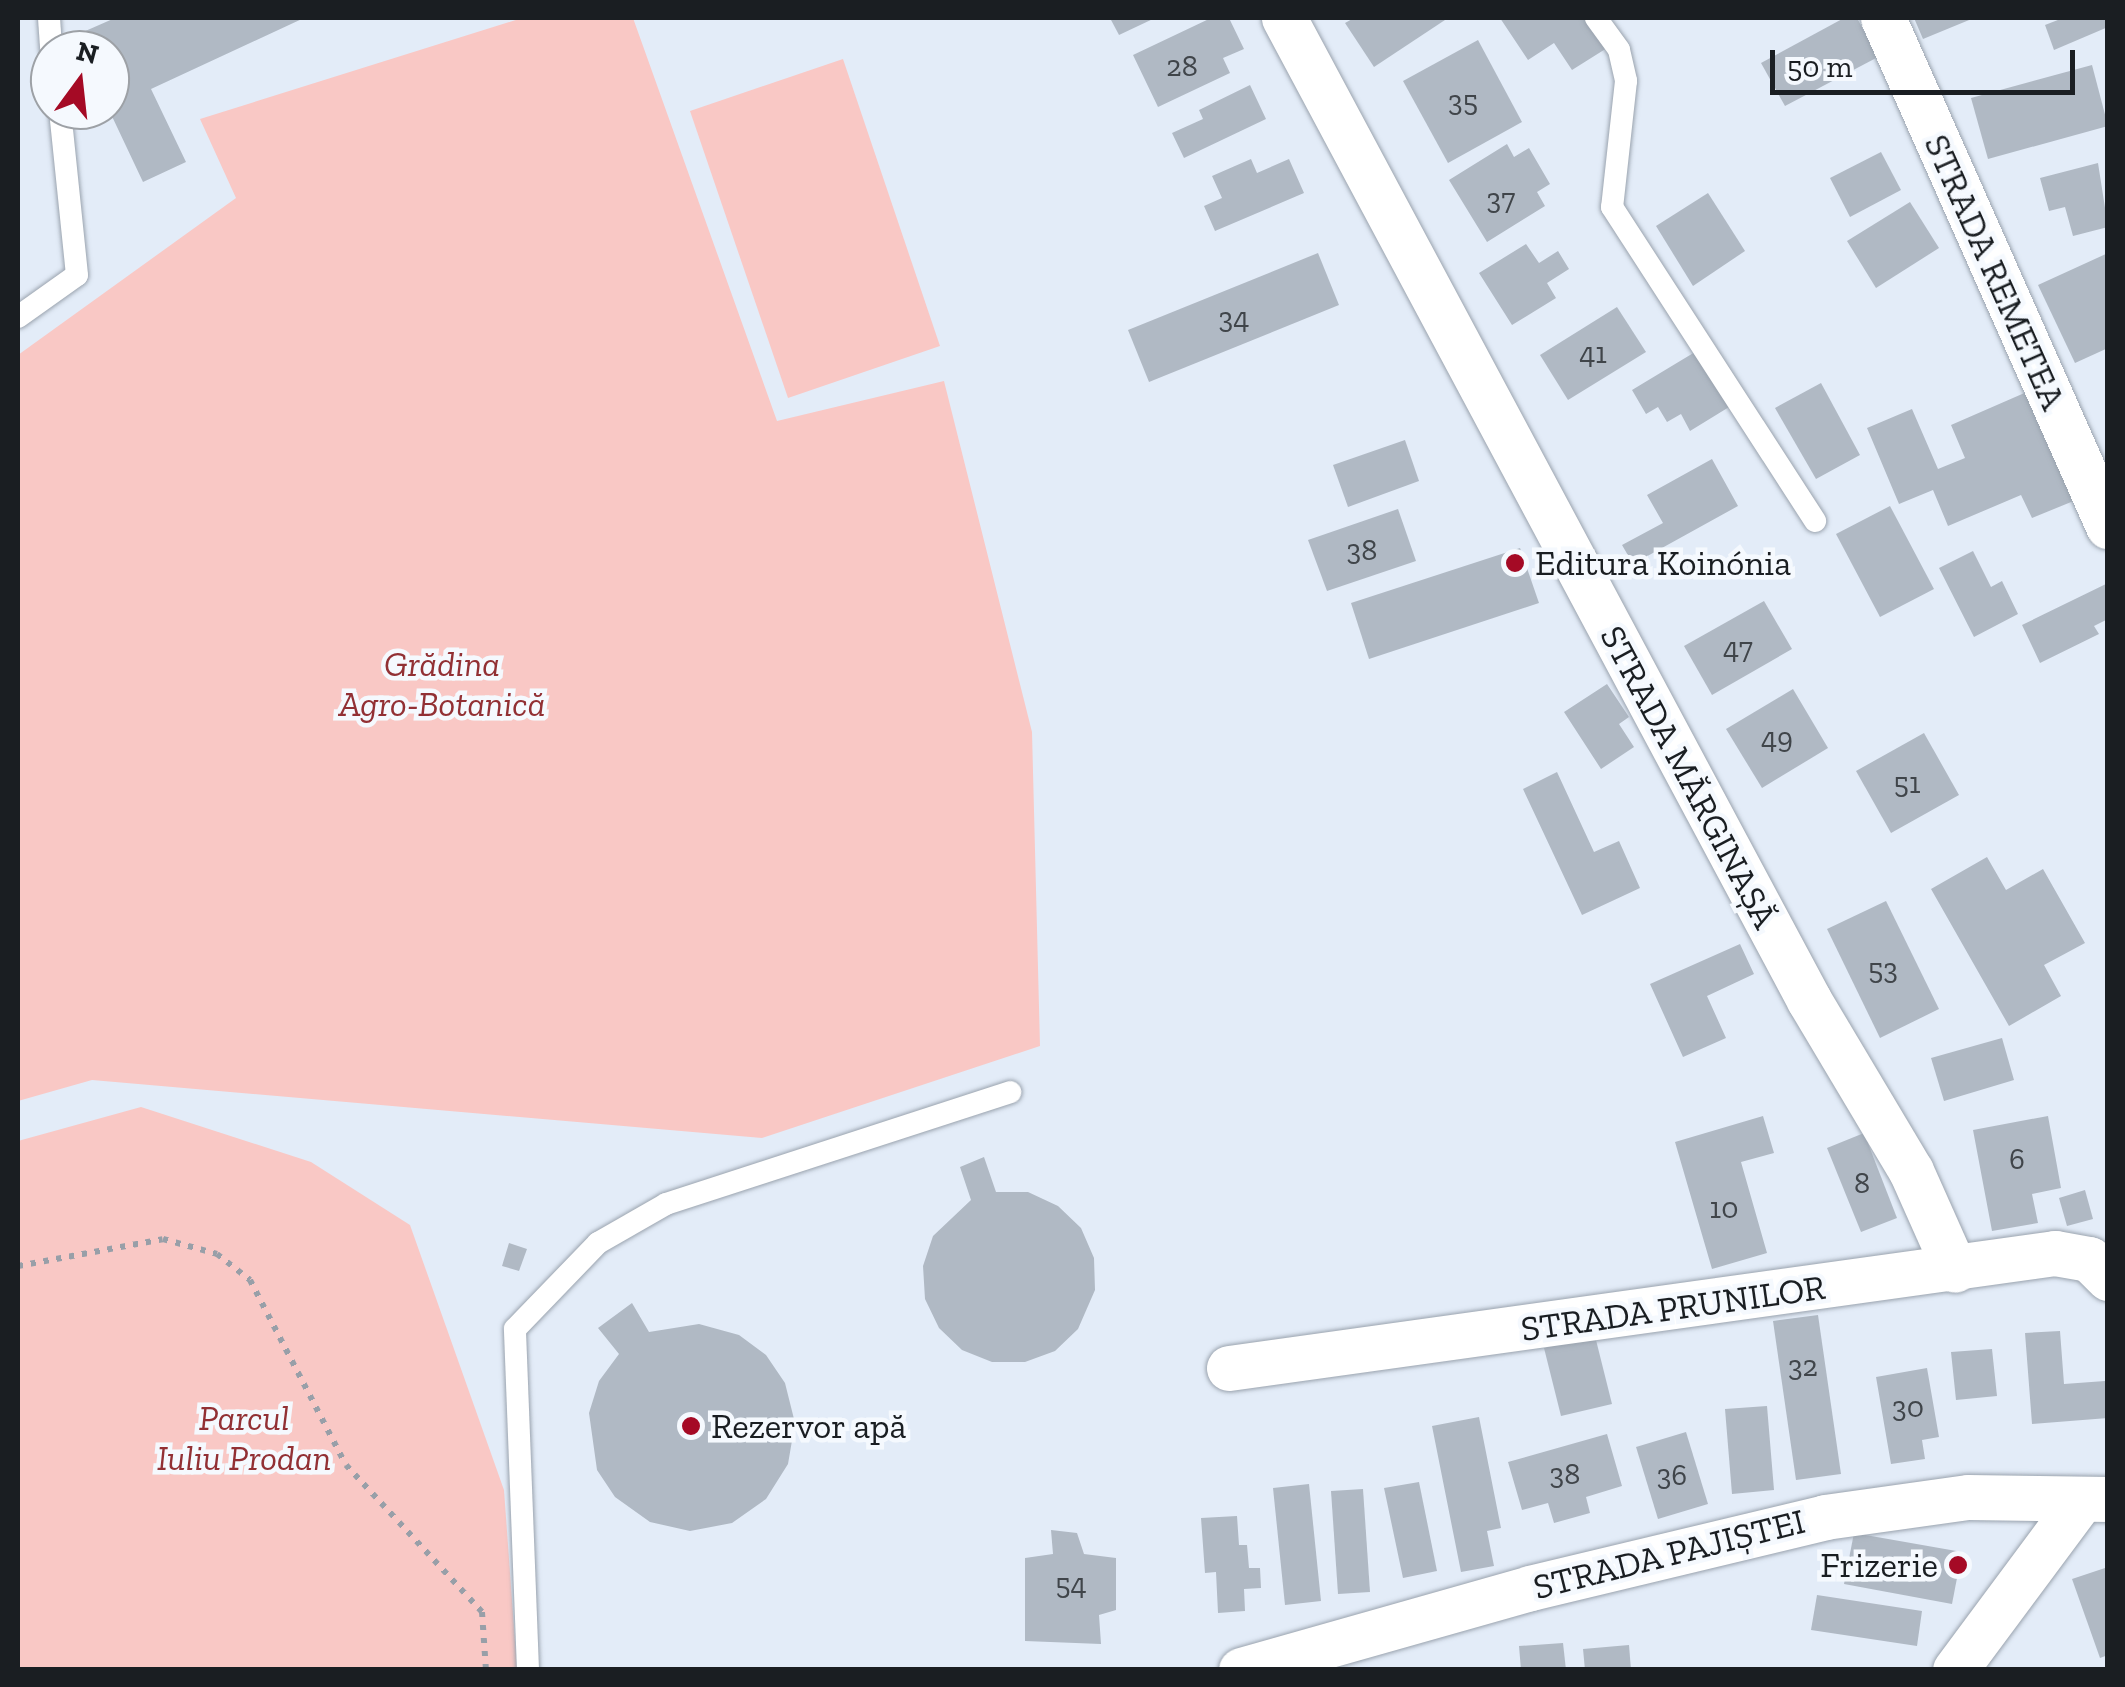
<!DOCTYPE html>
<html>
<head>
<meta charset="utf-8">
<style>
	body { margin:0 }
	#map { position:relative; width:2125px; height:1687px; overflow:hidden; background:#e3ecf8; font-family:"Zilla Slab",serif }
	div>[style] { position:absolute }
	.green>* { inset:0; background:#f9c8c5 }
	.building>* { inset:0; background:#b0b9c4 }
	.path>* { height:6px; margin-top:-3px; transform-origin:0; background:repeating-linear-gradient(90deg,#989fa8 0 5px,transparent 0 13px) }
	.roads { filter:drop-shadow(0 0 2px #9aa3ae) drop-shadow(0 0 2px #9aa3ae) }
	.service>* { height:22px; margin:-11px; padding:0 11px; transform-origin:11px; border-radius:11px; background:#fff }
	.minor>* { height:45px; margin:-22.5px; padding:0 22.5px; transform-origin:22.5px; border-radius:22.5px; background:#fff }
	.dots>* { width:28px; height:28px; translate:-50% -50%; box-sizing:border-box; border:5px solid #f5f9fe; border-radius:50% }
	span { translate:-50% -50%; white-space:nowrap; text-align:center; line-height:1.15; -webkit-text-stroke:9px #f5f9fe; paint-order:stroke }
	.number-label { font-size:30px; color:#40454a }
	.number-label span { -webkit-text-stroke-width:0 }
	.street-label { font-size:35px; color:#1a1e22 }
	.poi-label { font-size:35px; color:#1a1e22 }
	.left { translate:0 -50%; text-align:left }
	.right { translate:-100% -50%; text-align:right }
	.park-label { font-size:35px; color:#923034; font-style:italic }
	.frame { position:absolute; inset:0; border:20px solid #1a1e22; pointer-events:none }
	.north { position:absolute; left:30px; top:30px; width:100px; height:100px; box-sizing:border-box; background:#f5f9fe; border:2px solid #9da1a6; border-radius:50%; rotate:15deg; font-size:28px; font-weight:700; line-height:40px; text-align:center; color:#1a1e22 }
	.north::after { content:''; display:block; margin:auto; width:35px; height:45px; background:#a50a25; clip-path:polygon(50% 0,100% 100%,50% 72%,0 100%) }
	.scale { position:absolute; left:1770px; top:50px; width:305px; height:45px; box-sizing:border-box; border:5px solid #1a1e22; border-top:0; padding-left:12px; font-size:30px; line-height:35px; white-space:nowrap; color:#1a1e22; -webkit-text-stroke:8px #f5f9fe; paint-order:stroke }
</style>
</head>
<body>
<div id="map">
	<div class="green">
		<div style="clip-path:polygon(522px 18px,633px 18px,777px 421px,944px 381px,1032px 732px,1040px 1046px,762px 1138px,92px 1080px,18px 1101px,18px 355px,236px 198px,200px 119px)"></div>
		<div style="clip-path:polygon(843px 59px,940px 346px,788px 398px,690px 111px)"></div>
		<div style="clip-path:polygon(141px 1107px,311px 1162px,410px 1225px,504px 1490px,517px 1669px,18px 1670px,18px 1141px)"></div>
	</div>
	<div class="building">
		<div style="clip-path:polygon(115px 18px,304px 18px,151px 89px,186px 162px,143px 182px,109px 110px,110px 50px,81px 50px,74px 36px)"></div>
		<div style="clip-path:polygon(1110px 18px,1155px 18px,1119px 35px)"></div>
		<div style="clip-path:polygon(1211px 18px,1229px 18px,1244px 49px,1223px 58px,1230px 73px,1158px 107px,1133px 55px)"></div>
		<div style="clip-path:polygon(1354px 18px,1448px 18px,1374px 67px,1345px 23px)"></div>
		<div style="clip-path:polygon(1500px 18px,1587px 18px,1607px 48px,1572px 70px,1554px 43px,1528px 60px)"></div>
		<div style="clip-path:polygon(1844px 18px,1857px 18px,1878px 57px,1785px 106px,1761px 63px)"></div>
		<div style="clip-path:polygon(1914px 18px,1974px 18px,1923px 39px)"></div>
		<div style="clip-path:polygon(2063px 18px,2108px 18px,2108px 27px,2054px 50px,2045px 25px)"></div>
		<div style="clip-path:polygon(1478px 40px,1522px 122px,1448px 163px,1403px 81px)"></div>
		<div style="clip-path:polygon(2092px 65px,2108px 126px,1988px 159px,1971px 98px)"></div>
		<div style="clip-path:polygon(1250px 85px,1266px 119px,1184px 158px,1172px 133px,1203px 119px,1199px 110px)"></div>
		<div style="clip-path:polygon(1507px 144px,1514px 157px,1529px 148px,1550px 184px,1537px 192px,1545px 206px,1487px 242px,1449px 180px)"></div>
		<div style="clip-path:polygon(1881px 152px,1901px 190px,1850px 217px,1830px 178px)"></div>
		<div style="clip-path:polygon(1251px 159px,1257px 173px,1289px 159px,1304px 193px,1215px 231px,1204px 206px,1222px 198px,1212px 176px)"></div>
		<div style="clip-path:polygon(2098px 163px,2108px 227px,2073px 236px,2065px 207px,2049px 211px,2040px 178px)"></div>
		<div style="clip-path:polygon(1708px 193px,1745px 251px,1693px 286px,1656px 226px)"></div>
		<div style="clip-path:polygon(1910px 202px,1939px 248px,1876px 288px,1847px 241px)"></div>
		<div style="clip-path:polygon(1526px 244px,1539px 263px,1558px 251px,1569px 269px,1547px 283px,1556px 298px,1512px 325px,1479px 273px)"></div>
		<div style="clip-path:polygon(1318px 253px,1339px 305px,1149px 382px,1128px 330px)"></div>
		<div style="clip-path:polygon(2108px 253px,2108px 348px,2075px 363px,2038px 285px)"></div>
		<div style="clip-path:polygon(1617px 307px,1646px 352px,1568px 400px,1540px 355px)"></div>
		<div style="clip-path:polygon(1700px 349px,1734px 404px,1690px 431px,1681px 414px,1667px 422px,1658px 407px,1646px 414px,1632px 390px)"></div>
		<div style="clip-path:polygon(1821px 383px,1860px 455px,1816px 479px,1775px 408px)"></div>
		<div style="clip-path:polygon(2029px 391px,2076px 500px,2032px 518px,2021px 495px,1948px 526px,1933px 490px,1899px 504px,1867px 428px,1912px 409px,1938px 469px,1965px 458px,1951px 425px)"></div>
		<div style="clip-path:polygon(1405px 440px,1419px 481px,1348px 507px,1333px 465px)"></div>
		<div style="clip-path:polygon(1712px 459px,1738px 506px,1633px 564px,1622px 545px,1663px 523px,1647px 495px)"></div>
		<div style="clip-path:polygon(1890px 506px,1934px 589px,1880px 617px,1836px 534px)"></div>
		<div style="clip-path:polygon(1398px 509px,1416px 561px,1327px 591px,1308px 540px)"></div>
		<div style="clip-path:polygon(1520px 548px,1539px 603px,1369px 659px,1351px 603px)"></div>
		<div style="clip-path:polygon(1973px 551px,1991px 587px,2002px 581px,2018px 614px,1974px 637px,1939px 568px)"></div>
		<div style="clip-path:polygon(2108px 583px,2108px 619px,2094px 626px,2099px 634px,2040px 663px,2022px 625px)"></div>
		<div style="clip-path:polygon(1764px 601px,1792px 649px,1712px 695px,1684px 646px)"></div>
		<div style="clip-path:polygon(1607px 684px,1629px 717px,1619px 724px,1634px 747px,1601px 769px,1564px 712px)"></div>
		<div style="clip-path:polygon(1793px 689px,1828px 748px,1762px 788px,1726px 729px)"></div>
		<div style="clip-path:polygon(1924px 733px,1959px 795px,1891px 833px,1856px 771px)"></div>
		<div style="clip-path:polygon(1557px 772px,1594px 852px,1619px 841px,1640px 888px,1582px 915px,1523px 789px)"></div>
		<div style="clip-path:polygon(1987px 857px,2006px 890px,2043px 869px,2085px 943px,2044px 965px,2061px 996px,2009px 1026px,1931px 889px)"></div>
		<div style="clip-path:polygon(1886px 901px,1939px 1009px,1880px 1038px,1827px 929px)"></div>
		<div style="clip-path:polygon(1740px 944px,1754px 974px,1707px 996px,1726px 1038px,1683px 1057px,1650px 984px)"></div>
		<div style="clip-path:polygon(2002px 1038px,2014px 1080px,1944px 1101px,1931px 1058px)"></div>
		<div style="clip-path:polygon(1763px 1116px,1774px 1153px,1741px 1162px,1767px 1253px,1712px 1269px,1675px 1142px)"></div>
		<div style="clip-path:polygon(2048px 1116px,2061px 1188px,2032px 1194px,2038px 1223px,1992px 1231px,1973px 1130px)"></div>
		<div style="clip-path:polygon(1864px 1133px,1897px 1218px,1861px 1232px,1827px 1148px)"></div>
		<div style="clip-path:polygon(984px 1157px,996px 1192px,1028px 1192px,1058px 1206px,1081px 1228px,1094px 1258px,1095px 1290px,1078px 1329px,1055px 1351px,1025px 1362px,992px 1362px,962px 1350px,939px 1328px,925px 1299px,923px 1266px,933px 1236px,971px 1200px,960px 1167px)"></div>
		<div style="clip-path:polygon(2085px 1190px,2093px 1219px,2067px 1226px,2059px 1198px)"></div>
		<div style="clip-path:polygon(509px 1243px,527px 1249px,519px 1271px,502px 1266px)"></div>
		<div style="clip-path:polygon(632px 1303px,649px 1332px,699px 1324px,739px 1335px,766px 1355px,785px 1383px,795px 1423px,788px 1464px,766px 1499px,732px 1523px,690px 1531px,650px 1522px,615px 1497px,597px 1470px,589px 1413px,599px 1381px,619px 1354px,598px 1328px)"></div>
		<div style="clip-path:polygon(1818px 1315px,1841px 1474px,1796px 1480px,1773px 1321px)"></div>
		<div style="clip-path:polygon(2060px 1331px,2064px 1384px,2105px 1381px,2108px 1418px,2032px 1424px,2025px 1333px)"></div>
		<div style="clip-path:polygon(1595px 1336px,1612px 1404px,1561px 1416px,1544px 1348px)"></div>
		<div style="clip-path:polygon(1992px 1349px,1997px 1396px,1956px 1400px,1951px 1352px)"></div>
		<div style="clip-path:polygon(1927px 1368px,1939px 1437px,1922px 1440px,1925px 1459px,1891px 1464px,1876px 1377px)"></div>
		<div style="clip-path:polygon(1767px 1406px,1774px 1490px,1732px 1494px,1725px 1409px)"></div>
		<div style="clip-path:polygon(1479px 1417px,1501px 1528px,1487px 1531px,1494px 1566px,1461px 1572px,1432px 1426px)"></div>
		<div style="clip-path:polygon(1686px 1432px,1708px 1504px,1658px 1519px,1636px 1447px)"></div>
		<div style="clip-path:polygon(1607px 1434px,1622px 1486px,1586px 1497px,1590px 1513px,1554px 1523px,1548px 1503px,1522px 1510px,1508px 1462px)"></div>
		<div style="clip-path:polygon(1419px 1482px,1437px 1571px,1403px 1578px,1384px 1488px)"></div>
		<div style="clip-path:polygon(1309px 1484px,1321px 1601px,1285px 1605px,1273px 1488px)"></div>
		<div style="clip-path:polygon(1363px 1489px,1370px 1592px,1338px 1594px,1331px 1491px)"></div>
		<div style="clip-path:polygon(1237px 1516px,1239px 1545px,1247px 1545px,1249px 1568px,1260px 1568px,1261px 1588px,1244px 1589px,1245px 1611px,1218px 1613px,1216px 1572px,1205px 1573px,1201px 1518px)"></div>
		<div style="clip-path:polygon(1051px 1530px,1077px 1533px,1084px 1554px,1116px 1558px,1116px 1610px,1099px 1615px,1101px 1644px,1025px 1641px,1025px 1558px,1053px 1554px)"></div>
		<div style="clip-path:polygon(1854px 1533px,1962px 1552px,1952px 1604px,1844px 1584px)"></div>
		<div style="clip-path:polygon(2108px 1567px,2108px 1655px,2100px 1658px,2072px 1579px)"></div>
		<div style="clip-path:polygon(1817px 1595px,1922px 1611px,1917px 1646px,1811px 1630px)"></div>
		<div style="clip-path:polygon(1563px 1643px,1566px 1670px,1521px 1670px,1519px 1646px)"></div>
		<div style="clip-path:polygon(1629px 1645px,1631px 1670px,1585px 1670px,1583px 1649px)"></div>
	</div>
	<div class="path">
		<div style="left:18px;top:1266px;width:147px;rotate:-10.5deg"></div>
		<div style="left:163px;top:1239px;width:56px;rotate:15.5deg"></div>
		<div style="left:217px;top:1254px;width:42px;rotate:38.2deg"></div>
		<div style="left:250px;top:1280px;width:208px;rotate:62.6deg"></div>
		<div style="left:346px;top:1465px;width:200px;rotate:47.2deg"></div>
		<div style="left:482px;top:1612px;width:58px;rotate:86.1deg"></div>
	</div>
	<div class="roads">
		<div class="service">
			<div style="left:49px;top:18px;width:32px;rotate:86deg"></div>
			<div style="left:1596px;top:18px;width:39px;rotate:54deg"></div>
			<div style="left:1619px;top:50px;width:32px;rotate:77deg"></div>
			<div style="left:1626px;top:81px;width:127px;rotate:96.3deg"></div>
			<div style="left:1612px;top:207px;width:374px;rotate:57.1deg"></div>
			<div style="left:18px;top:317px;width:72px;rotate:-35.4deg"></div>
			<div style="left:77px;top:275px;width:166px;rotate:-95.9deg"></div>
			<div style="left:528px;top:1670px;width:341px;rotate:-92.2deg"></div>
			<div style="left:515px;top:1329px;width:120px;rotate:-46deg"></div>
			<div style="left:598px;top:1243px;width:78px;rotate:-29.8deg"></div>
			<div style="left:666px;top:1204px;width:362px;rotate:-18deg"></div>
		</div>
		<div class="minor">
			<div style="left:1284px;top:18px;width:1114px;rotate:61.87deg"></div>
			<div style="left:1809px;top:1000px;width:199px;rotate:59.2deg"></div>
			<div style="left:1911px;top:1171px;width:108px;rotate:66deg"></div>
			<div style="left:1883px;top:18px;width:556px;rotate:66.11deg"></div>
			<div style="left:1229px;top:1368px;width:834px;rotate:-7.93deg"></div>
			<div style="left:2055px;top:1253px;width:35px;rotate:10deg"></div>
			<div style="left:2089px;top:1259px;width:27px;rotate:45deg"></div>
			<div style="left:1241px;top:1670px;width:300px;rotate:-15.8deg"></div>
			<div style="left:1530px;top:1588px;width:303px;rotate:-13.5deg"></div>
			<div style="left:1825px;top:1517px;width:144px;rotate:-8deg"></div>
			<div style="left:1968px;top:1497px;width:140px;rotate:0.8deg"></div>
			<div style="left:1955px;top:1670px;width:213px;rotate:-53.4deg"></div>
		</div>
	</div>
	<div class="dots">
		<div style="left:1515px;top:563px;background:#a50a25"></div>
		<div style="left:691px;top:1426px;background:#a50a25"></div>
		<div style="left:1958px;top:1565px;background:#a50a25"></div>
	</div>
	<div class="number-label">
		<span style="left:1182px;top:66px">28</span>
		<span style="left:1463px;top:101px">35</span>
		<span style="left:1501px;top:199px">37</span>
		<span style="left:1234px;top:318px">34</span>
		<span style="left:1593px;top:353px">41</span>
		<span style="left:1362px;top:550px">38</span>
		<span style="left:1738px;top:648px">47</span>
		<span style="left:1777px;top:738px">49</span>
		<span style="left:1907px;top:783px">51</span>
		<span style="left:1883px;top:969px">53</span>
		<span style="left:2017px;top:1159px">6</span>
		<span style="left:1862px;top:1183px">8</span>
		<span style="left:1724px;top:1208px">10</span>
		<span style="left:1803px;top:1366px">32</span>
		<span style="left:1908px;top:1407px">30</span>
		<span style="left:1565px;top:1474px">38</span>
		<span style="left:1672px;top:1475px">36</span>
		<span style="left:1071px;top:1584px">54</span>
	</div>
	<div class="street-label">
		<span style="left:1995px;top:272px;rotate:66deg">STRADA REMETEA</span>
		<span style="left:1689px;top:777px;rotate:62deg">STRADA MĂRGINAȘĂ</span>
		<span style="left:1673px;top:1308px;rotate:-8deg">STRADA PRUNILOR</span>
		<span style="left:1669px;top:1554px;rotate:-14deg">STRADA PAJIȘTEI</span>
	</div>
	<div class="poi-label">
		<span class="left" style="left:1535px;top:563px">Editura Koinónia</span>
		<span class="left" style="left:711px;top:1426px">Rezervor apă</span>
		<span class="right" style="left:1938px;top:1565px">Frizerie</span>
	</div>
	<div class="park-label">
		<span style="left:442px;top:684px">Grădina<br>Agro-Botanică</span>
		<span style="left:244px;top:1438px">Parcul<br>Iuliu Prodan</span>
	</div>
	<div class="frame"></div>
	<div class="north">N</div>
	<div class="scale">50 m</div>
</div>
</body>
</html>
